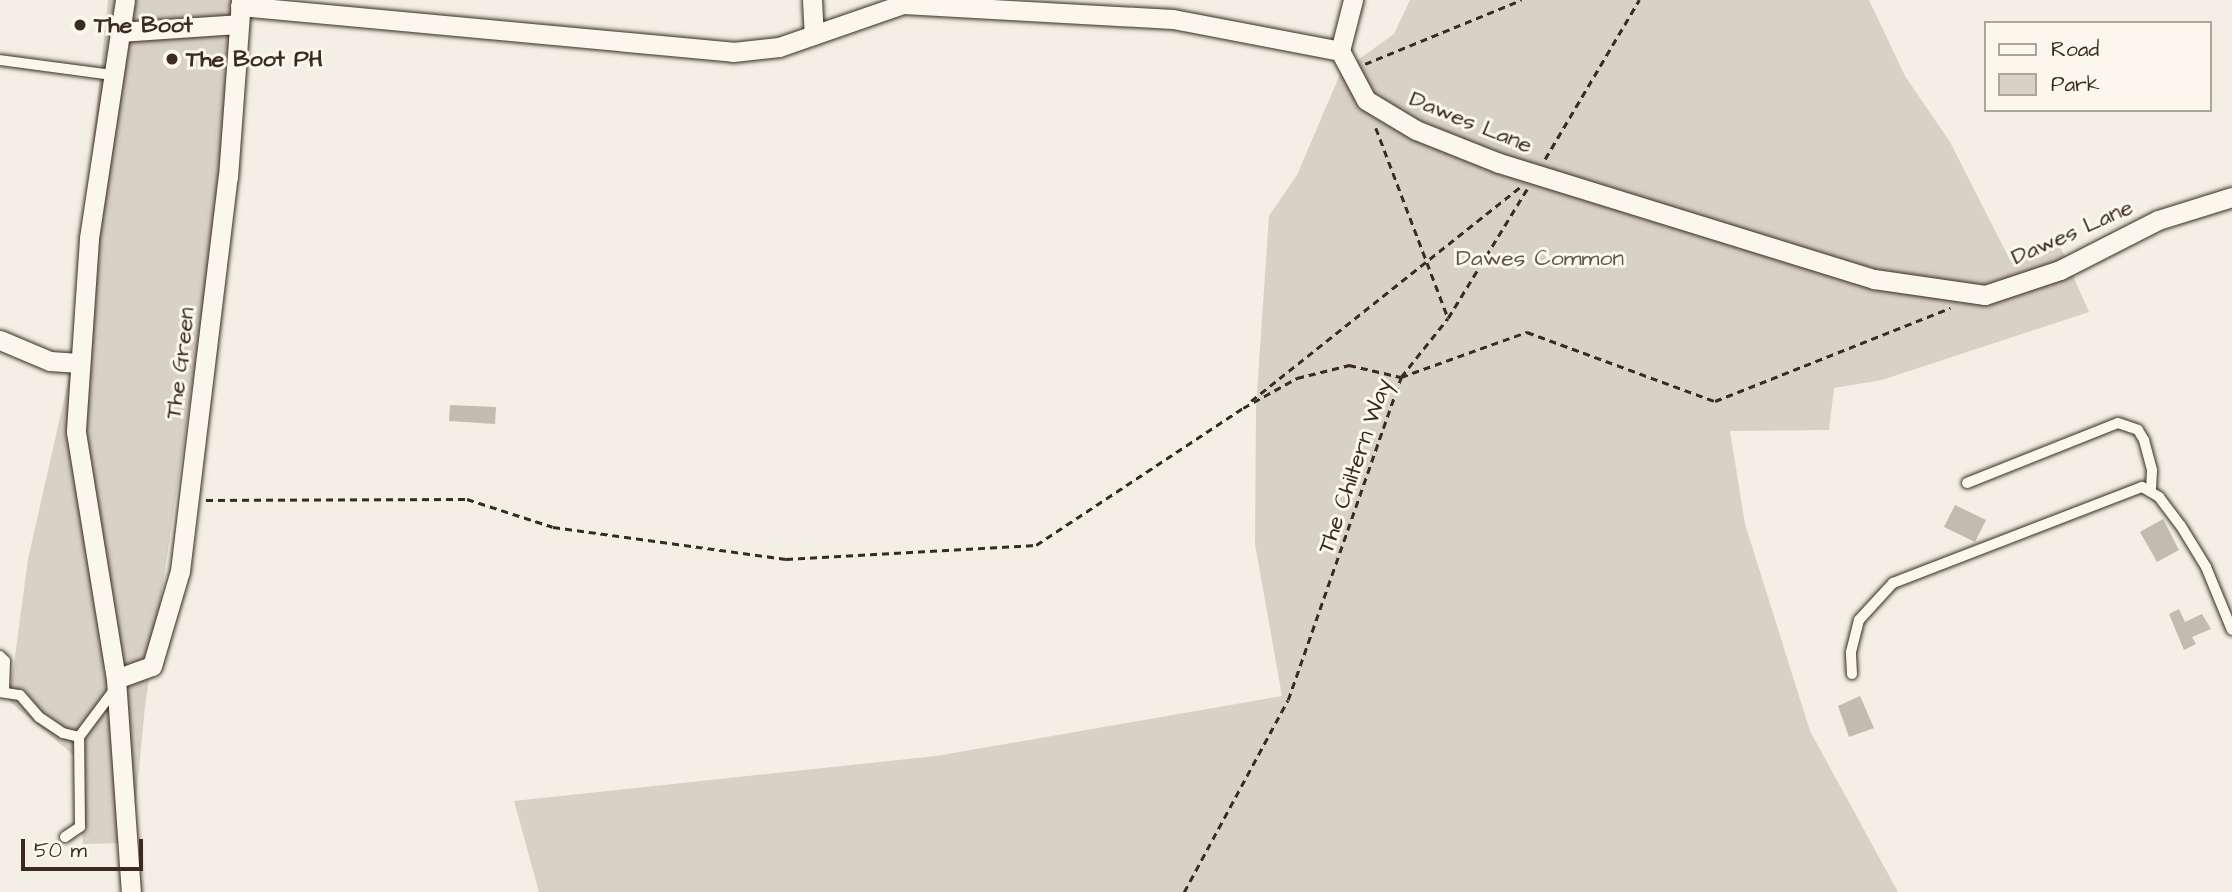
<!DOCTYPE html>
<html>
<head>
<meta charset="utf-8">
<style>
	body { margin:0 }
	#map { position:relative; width:2232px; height:892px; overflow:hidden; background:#f3efe4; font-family:"Architects Daughter",sans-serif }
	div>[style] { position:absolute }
	.green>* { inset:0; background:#d8d1c6 }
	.building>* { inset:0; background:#c3bbb0 }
	.path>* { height:2.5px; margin-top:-1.25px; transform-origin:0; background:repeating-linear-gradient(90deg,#3b2a1e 0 7px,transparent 0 12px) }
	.roads { filter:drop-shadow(0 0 2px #3b2a1e) drop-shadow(0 0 2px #3b2a1e) }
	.lane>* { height:10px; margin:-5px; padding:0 5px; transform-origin:5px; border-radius:5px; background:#fbf7ec }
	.street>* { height:19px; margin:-9.5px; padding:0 9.5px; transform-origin:9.5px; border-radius:9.5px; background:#fbf7ec }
	.dots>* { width:19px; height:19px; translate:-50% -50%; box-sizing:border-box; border:4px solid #fbf7ec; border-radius:50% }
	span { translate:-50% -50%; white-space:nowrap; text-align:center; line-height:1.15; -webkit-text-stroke:6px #fbf7ec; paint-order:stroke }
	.poi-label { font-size:23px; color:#3b2a1e; font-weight:700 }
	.left { translate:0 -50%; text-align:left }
	.street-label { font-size:23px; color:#3b2a1e }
	.park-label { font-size:23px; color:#625448 }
	.legend { position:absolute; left:1984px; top:21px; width:228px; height:91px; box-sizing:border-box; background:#fbf7ec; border:2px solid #aea59a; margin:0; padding:9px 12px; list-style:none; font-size:21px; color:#3b2a1e }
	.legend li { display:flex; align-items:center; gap:14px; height:35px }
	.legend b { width:35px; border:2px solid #aea59a }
	.scale { position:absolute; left:21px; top:839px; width:122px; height:32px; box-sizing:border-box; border:4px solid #3b2a1e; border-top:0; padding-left:9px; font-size:21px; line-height:24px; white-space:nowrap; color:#3b2a1e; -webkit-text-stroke:5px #fbf7ec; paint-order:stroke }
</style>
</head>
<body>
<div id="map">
	<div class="green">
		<div style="clip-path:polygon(108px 0,234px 0,220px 197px,145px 706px,132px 843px,83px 844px,76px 757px,9px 701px,28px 559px,68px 382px)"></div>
		<div style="clip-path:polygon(1410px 0,1869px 0,1905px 76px,1950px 142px,2010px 260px,2060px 246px,2089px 312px,1882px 380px,1834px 388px,1829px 430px,1730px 431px,1745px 524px,1810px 731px,1898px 892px,539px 892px,514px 801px,936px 756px,1282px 696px,1255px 544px,1256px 407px,1269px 216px,1297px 175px,1341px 72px,1394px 34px)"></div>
	</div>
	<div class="building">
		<div style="clip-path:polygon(450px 405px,496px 407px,495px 424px,449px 421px)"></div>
		<div style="clip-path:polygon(1955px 505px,1986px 520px,1975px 542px,1944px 527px)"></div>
		<div style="clip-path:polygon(2163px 519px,2179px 550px,2157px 562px,2140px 532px)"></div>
		<div style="clip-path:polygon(2179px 609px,2185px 622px,2202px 614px,2211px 629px,2192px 637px,2196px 644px,2184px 650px,2169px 614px)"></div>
		<div style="clip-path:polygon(1860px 696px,1874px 728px,1849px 737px,1838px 706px)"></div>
	</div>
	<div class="path">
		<div style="left:1365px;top:64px;width:169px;rotate:-22.3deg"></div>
		<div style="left:1376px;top:128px;width:203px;rotate:69.2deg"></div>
		<div style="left:1545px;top:159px;width:185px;rotate:-59.4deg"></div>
		<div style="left:1251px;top:401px;width:344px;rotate:-38.5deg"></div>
		<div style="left:206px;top:500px;width:261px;rotate:-0.2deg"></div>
		<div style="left:467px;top:499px;width:90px;rotate:18deg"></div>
		<div style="left:553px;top:527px;width:235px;rotate:7.8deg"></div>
		<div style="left:786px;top:559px;width:250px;rotate:-3.2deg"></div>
		<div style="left:1036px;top:545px;width:248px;rotate:-33.5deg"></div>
		<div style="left:1243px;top:408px;width:62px;rotate:-29.1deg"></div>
		<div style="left:1297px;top:378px;width:54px;rotate:-14deg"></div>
		<div style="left:1349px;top:365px;width:53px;rotate:13deg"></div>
		<div style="left:1401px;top:377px;width:134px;rotate:-19.7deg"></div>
		<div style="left:1527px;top:332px;width:200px;rotate:20.2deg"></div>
		<div style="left:1715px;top:401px;width:253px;rotate:-21.6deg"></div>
		<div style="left:1184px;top:892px;width:218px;rotate:-61.6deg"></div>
		<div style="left:1288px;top:700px;width:342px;rotate:-70.7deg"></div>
		<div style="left:1401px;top:377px;width:75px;rotate:-51.5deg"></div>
		<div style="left:1448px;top:318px;width:151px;rotate:-58.5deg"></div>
	</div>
	<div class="roads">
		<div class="lane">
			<div style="left:0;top:60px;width:114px;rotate:7.6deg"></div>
			<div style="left:1967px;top:483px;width:162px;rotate:-21.7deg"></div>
			<div style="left:2118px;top:423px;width:21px;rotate:19deg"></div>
			<div style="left:2138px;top:430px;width:12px;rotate:59deg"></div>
			<div style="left:2144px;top:440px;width:31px;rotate:75deg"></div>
			<div style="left:2152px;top:470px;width:20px;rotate:93deg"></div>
			<div style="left:0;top:656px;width:7px;rotate:45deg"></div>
			<div style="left:5px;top:661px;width:30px;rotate:92deg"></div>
			<div style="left:1852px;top:674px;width:22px;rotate:-93deg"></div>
			<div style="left:1851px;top:652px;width:33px;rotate:-76deg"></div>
			<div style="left:1859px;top:620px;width:50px;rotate:-47.4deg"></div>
			<div style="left:1893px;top:583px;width:267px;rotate:-21.1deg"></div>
			<div style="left:2142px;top:487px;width:20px;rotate:30deg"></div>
			<div style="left:2159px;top:497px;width:36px;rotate:53deg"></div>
			<div style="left:2181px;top:526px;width:48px;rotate:58.6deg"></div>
			<div style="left:2206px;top:567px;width:68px;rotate:67.6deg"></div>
			<div style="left:0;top:692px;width:20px;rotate:9deg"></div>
			<div style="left:20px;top:695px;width:29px;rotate:49deg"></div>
			<div style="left:39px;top:717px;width:29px;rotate:34deg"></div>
			<div style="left:63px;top:733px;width:16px;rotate:14deg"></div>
			<div style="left:65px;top:837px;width:18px;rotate:-34deg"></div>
			<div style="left:80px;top:827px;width:90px;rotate:-90.6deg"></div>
			<div style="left:79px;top:737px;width:59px;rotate:-53.3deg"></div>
		</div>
		<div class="street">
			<div style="left:125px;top:0;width:242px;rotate:98.6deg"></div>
			<div style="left:89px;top:239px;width:193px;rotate:93.9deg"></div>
			<div style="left:76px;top:432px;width:250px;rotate:80.8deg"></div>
			<div style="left:116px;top:679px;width:214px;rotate:86deg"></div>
			<div style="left:812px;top:0;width:33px;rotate:87deg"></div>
			<div style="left:240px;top:6px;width:495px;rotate:5.3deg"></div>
			<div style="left:733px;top:52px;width:46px;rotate:-6.2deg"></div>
			<div style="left:779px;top:47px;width:131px;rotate:-19.1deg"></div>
			<div style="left:903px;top:4px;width:270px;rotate:3.2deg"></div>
			<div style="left:1173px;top:19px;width:170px;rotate:10.8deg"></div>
			<div style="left:1340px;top:51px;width:55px;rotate:62deg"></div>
			<div style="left:1366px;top:100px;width:58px;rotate:31deg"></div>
			<div style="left:1416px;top:130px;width:89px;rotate:21.7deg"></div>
			<div style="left:1499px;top:163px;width:393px;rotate:17.2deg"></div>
			<div style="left:1874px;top:279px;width:112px;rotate:8.2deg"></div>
			<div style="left:1985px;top:295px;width:79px;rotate:-18.4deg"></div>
			<div style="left:2060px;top:270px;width:110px;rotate:-27deg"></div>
			<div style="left:2158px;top:220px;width:77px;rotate:-17.3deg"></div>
			<div style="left:119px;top:32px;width:119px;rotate:-3.8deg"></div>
			<div style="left:1340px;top:51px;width:53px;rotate:-75.7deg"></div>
			<div style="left:0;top:340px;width:54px;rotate:22.8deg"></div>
			<div style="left:50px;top:361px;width:29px;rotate:4deg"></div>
			<div style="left:116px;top:679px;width:38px;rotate:-20deg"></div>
			<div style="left:152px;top:666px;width:99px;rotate:-73.6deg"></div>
			<div style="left:180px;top:571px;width:397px;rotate:-83.1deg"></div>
			<div style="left:228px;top:177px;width:177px;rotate:-85.8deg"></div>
		</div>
	</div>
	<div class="dots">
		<div style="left:80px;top:25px;background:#3b2a1e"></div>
		<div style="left:172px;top:59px;background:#3b2a1e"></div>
	</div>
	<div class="poi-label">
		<span class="left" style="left:94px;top:25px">The Boot</span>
		<span class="left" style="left:186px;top:59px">The Boot PH</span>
	</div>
	<div class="street-label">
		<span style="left:1471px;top:122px;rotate:22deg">Dawes Lane</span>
		<span style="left:2072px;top:232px;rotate:-24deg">Dawes Lane</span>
		<span style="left:180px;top:363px;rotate:-83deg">The Green</span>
		<span style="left:1355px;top:466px;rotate:-71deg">The Chiltern Way</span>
	</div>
	<div class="park-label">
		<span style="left:1540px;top:258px">Dawes Common</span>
	</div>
	<ul class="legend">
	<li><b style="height:9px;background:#fbf7ec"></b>Road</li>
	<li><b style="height:19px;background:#d8d1c6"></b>Park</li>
	</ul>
	<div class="scale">50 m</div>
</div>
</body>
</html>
